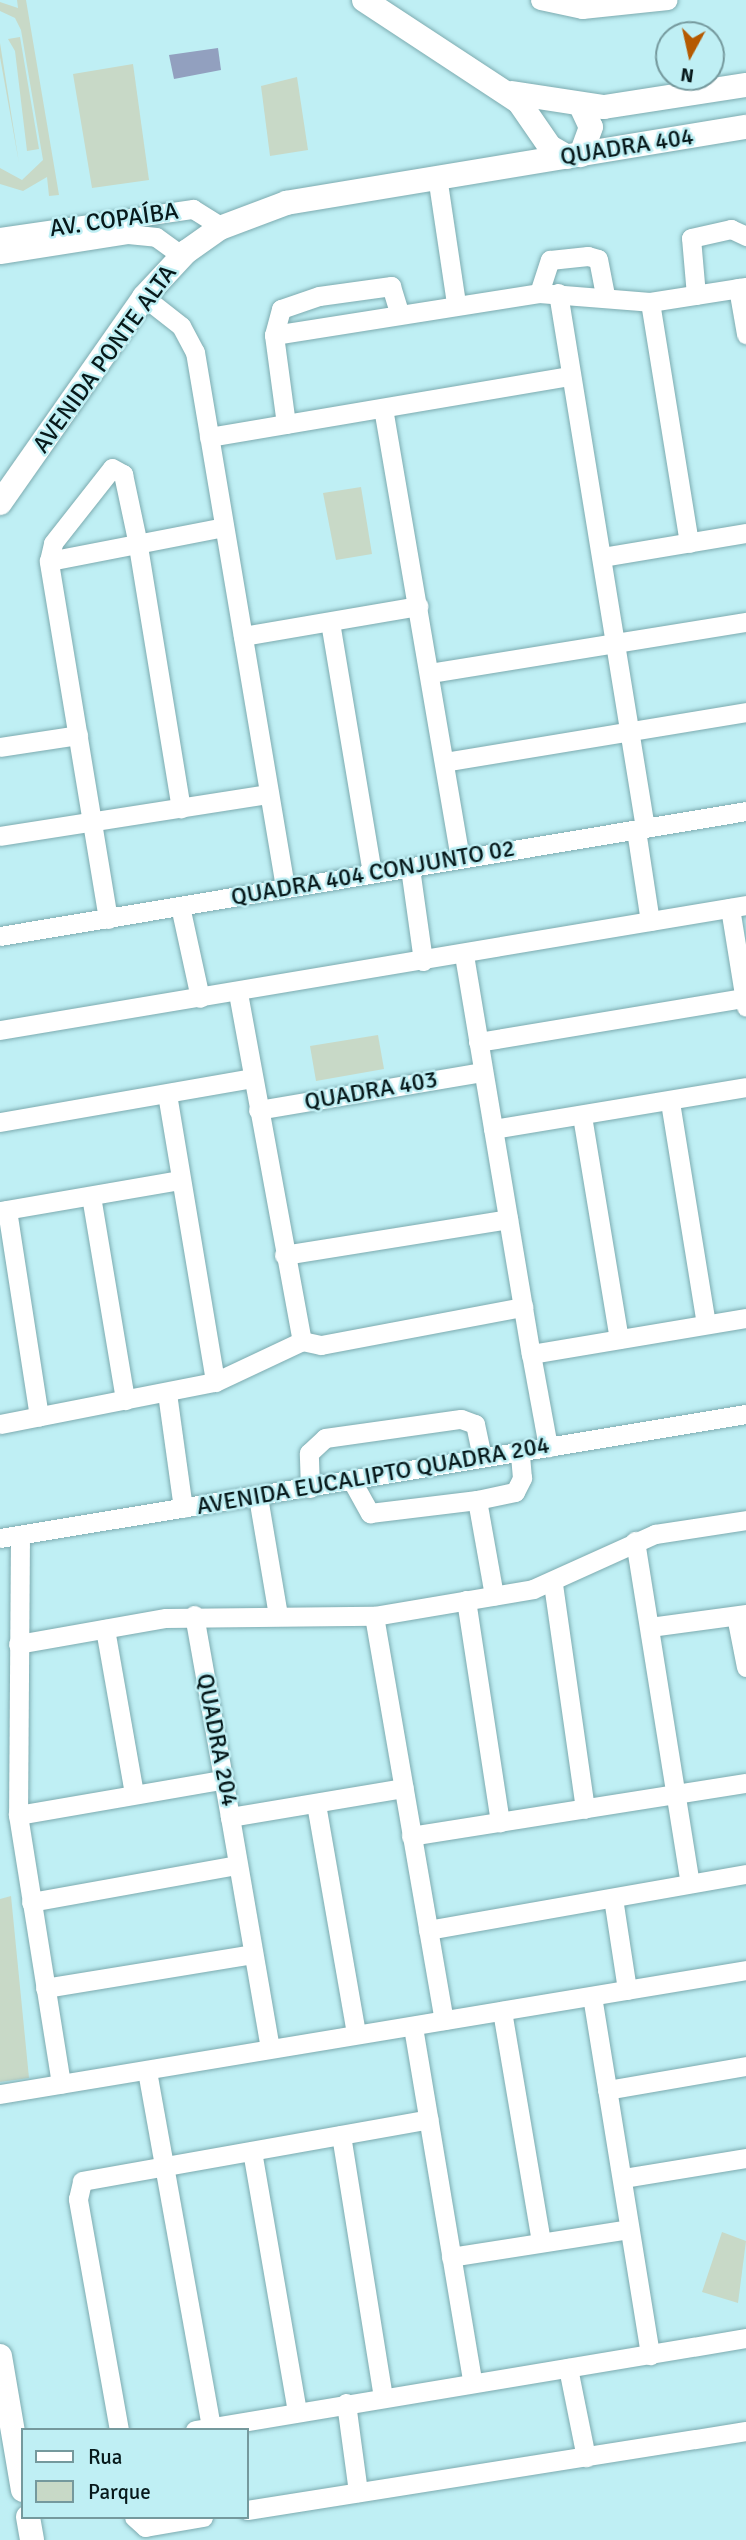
<!DOCTYPE html>
<html>
<head>
<meta charset="utf-8">
<style>
	body { margin:0 }
	#map { position:relative; width:746px; height:2540px; overflow:hidden; background:#bfeff4; font-family:Signika,sans-serif }
	div>[style] { position:absolute }
	.green>* { inset:0; background:#c8d9c7 }
	.water>* { inset:0; background:#92a0bf }
	.roads { filter:drop-shadow(0 0 2px #7dabb0) drop-shadow(0 0 2px #7dabb0) }
	.minor>* { height:19px; margin:-9.5px; padding:0 9.5px; transform-origin:9.5px; border-radius:9.5px; background:#fff }
	.major>* { height:24px; margin:-12px; padding:0 12px; transform-origin:12px; border-radius:12px; background:#fff }
	span { translate:-50% -50%; white-space:nowrap; text-align:center; line-height:1.15; -webkit-text-stroke:5px #bfeff4; paint-order:stroke }
	.street-label { font-size:24px; color:#07191b }
	.legend { position:absolute; left:21px; top:2428px; width:228px; height:91px; box-sizing:border-box; background:#bfeff4; border:2px solid #75999d; margin:0; padding:9px 12px; list-style:none; font-size:21px; color:#07191b }
	.legend li { display:flex; align-items:center; gap:14px; height:35px }
	.legend b { width:35px; border:2px solid #75999d }
	.north { position:absolute; left:655px; top:21px; width:70px; height:70px; box-sizing:border-box; background:#bfeff4; border:2px solid #75999d; border-radius:50%; rotate:188deg; font-size:19px; font-weight:700; line-height:28px; text-align:center; color:#07191b }
	.north::after { content:''; display:block; margin:auto; width:24px; height:32px; background:#b55900; clip-path:polygon(50% 0,100% 100%,50% 72%,0 100%) }
</style>
</head>
<body>
<div id="map">
	<div class="green">
		<div style="clip-path:polygon(17px 0,26px 0,59px 195px,49px 196px,47px 177px,23px 191px,0 184px,0 168px,22px 180px,43px 160px,21px 30px,15px 18px,0 11px,0 2px,18px 8px)"></div>
		<div style="clip-path:polygon(20px 37px,39px 149px,27px 151px,15px 51px,8px 39px)"></div>
		<div style="clip-path:polygon(0 43px,19px 163px,0 57px)"></div>
		<div style="clip-path:polygon(133px 64px,149px 180px,92px 188px,73px 74px)"></div>
		<div style="clip-path:polygon(297px 77px,308px 150px,270px 156px,261px 86px)"></div>
		<div style="clip-path:polygon(361px 487px,372px 554px,336px 560px,323px 493px)"></div>
		<div style="clip-path:polygon(378px 1035px,384px 1069px,316px 1081px,310px 1046px)"></div>
		<div style="clip-path:polygon(11px 1896px,29px 2078px,0 2082px,0 1899px)"></div>
		<div style="clip-path:polygon(722px 2232px,746px 2241px,738px 2303px,702px 2292px)"></div>
	</div>
	<div class="water">
		<div style="clip-path:polygon(218px 48px,221px 70px,174px 79px,169px 55px)"></div>
	</div>
	<div class="roads">
		<div class="minor">
			<div style="left:540px;top:0;width:43px;rotate:12.1deg"></div>
			<div style="left:582px;top:9px;width:86px;rotate:-6deg"></div>
			<div style="left:437px;top:176px;width:128px;rotate:81.5deg"></div>
			<div style="left:0;top:237px;width:195px;rotate:-8.3deg"></div>
			<div style="left:193px;top:209px;width:34px;rotate:32deg"></div>
			<div style="left:0;top:254px;width:130px;rotate:-8.9deg"></div>
			<div style="left:128px;top:234px;width:28px;rotate:6deg"></div>
			<div style="left:156px;top:237px;width:32px;rotate:36deg"></div>
			<div style="left:738px;top:288px;width:47px;rotate:80.1deg"></div>
			<div style="left:539px;top:293px;width:35px;rotate:-72deg"></div>
			<div style="left:550px;top:260px;width:38px;rotate:-6deg"></div>
			<div style="left:588px;top:256px;width:10px;rotate:17deg"></div>
			<div style="left:598px;top:259px;width:38px;rotate:79deg"></div>
			<div style="left:558px;top:293px;width:542px;rotate:80.76deg"></div>
			<div style="left:696px;top:295px;width:57px;rotate:-95deg"></div>
			<div style="left:691px;top:238px;width:41px;rotate:-12.7deg"></div>
			<div style="left:731px;top:229px;width:17px;rotate:25deg"></div>
			<div style="left:144px;top:297px;width:47px;rotate:38.1deg"></div>
			<div style="left:181px;top:326px;width:30px;rotate:62deg"></div>
			<div style="left:195px;top:352px;width:543px;rotate:80.45deg"></div>
			<div style="left:650px;top:302px;width:244px;rotate:80.8deg"></div>
			<div style="left:274px;top:335px;width:27px;rotate:-75deg"></div>
			<div style="left:281px;top:309px;width:40px;rotate:-18.9deg"></div>
			<div style="left:319px;top:296px;width:73px;rotate:-7.9deg"></div>
			<div style="left:391px;top:286px;width:27px;rotate:73deg"></div>
			<div style="left:383px;top:408px;width:457px;rotate:80.3deg"></div>
			<div style="left:286px;top:424px;width:90px;rotate:-97.7deg"></div>
			<div style="left:274px;top:335px;width:268px;rotate:-9deg"></div>
			<div style="left:539px;top:293px;width:111px;rotate:4.6deg"></div>
			<div style="left:650px;top:302px;width:97px;rotate:-8.9deg"></div>
			<div style="left:209px;top:437px;width:367px;rotate:-9.6deg"></div>
			<div style="left:602px;top:557px;width:146px;rotate:-9.5deg"></div>
			<div style="left:49px;top:561px;width:178px;rotate:-11deg"></div>
			<div style="left:330px;top:622px;width:254px;rotate:80.5deg"></div>
			<div style="left:243px;top:636px;width:178px;rotate:-9.7deg"></div>
			<div style="left:430px;top:673px;width:320px;rotate:-9.2deg"></div>
			<div style="left:0;top:747px;width:79px;rotate:-8.7deg"></div>
			<div style="left:444px;top:762px;width:306px;rotate:-9.4deg"></div>
			<div style="left:636px;top:830px;width:92px;rotate:81.3deg"></div>
			<div style="left:0;top:836px;width:272px;rotate:-8.9deg"></div>
			<div style="left:410px;top:868px;width:94px;rotate:82deg"></div>
			<div style="left:180px;top:906px;width:94px;rotate:77.7deg"></div>
			<div style="left:730px;top:908px;width:100px;rotate:80.8deg"></div>
			<div style="left:108px;top:919px;width:363px;rotate:-99.4deg"></div>
			<div style="left:49px;top:561px;width:18px;rotate:-77deg"></div>
			<div style="left:53px;top:543px;width:95px;rotate:-51.8deg"></div>
			<div style="left:112px;top:468px;width:13px;rotate:29deg"></div>
			<div style="left:123px;top:474px;width:67px;rotate:78deg"></div>
			<div style="left:137px;top:540px;width:272px;rotate:80.7deg"></div>
			<div style="left:0;top:936px;width:756px;rotate:-9.51deg"></div>
			<div style="left:464px;top:955px;width:405px;rotate:80.5deg"></div>
			<div style="left:531px;top:1354px;width:218px;rotate:-9.5deg"></div>
			<div style="left:238px;top:993px;width:354px;rotate:79.6deg"></div>
			<div style="left:302px;top:1341px;width:19px;rotate:12deg"></div>
			<div style="left:321px;top:1345px;width:206px;rotate:-10.7deg"></div>
			<div style="left:0;top:1030px;width:756px;rotate:-9.51deg"></div>
			<div style="left:478px;top:1042px;width:271px;rotate:-9.4deg"></div>
			<div style="left:167px;top:1094px;width:292px;rotate:80.5deg"></div>
			<div style="left:670px;top:1102px;width:225px;rotate:80.8deg"></div>
			<div style="left:258px;top:1110px;width:228px;rotate:-9.6deg"></div>
			<div style="left:582px;top:1116px;width:226px;rotate:80.6deg"></div>
			<div style="left:0;top:1122px;width:257px;rotate:-9.9deg"></div>
			<div style="left:493px;top:1129px;width:256px;rotate:-9.4deg"></div>
			<div style="left:91px;top:1196px;width:207px;rotate:80.5deg"></div>
			<div style="left:7px;top:1210px;width:209px;rotate:81.2deg"></div>
			<div style="left:0;top:1211px;width:183px;rotate:-9.8deg"></div>
			<div style="left:284px;top:1255px;width:227px;rotate:-9.1deg"></div>
			<div style="left:531px;top:1354px;width:95px;rotate:79.6deg"></div>
			<div style="left:167px;top:1393px;width:116px;rotate:82.1deg"></div>
			<div style="left:0;top:1424px;width:219px;rotate:-11.1deg"></div>
			<div style="left:215px;top:1382px;width:96px;rotate:-25.2deg"></div>
			<div style="left:352px;top:1481px;width:37px;rotate:61deg"></div>
			<div style="left:370px;top:1513px;width:108px;rotate:-6.9deg"></div>
			<div style="left:477px;top:1500px;width:39px;rotate:-12deg"></div>
			<div style="left:515px;top:1492px;width:16px;rotate:-63deg"></div>
			<div style="left:522px;top:1478px;width:25px;rotate:-95deg"></div>
			<div style="left:310px;top:1488px;width:35px;rotate:-92deg"></div>
			<div style="left:309px;top:1453px;width:22px;rotate:-43deg"></div>
			<div style="left:325px;top:1438px;width:137px;rotate:-8deg"></div>
			<div style="left:461px;top:1419px;width:15px;rotate:20deg"></div>
			<div style="left:475px;top:1424px;width:34px;rotate:78deg"></div>
			<div style="left:258px;top:1497px;width:120px;rotate:80.4deg"></div>
			<div style="left:477px;top:1500px;width:97px;rotate:79.9deg"></div>
			<div style="left:20px;top:1535px;width:280px;rotate:90.4deg"></div>
			<div style="left:18px;top:1815px;width:272px;rotate:80.9deg"></div>
			<div style="left:0;top:1538px;width:756px;rotate:-9.44deg"></div>
			<div style="left:635px;top:1541px;width:346px;rotate:80.9deg"></div>
			<div style="left:553px;top:1584px;width:227px;rotate:81.9deg"></div>
			<div style="left:466px;top:1600px;width:225px;rotate:81.3deg"></div>
			<div style="left:194px;top:1615px;width:205px;rotate:79.9deg"></div>
			<div style="left:230px;top:1817px;width:176px;rotate:-9.5deg"></div>
			<div style="left:374px;top:1616px;width:410px;rotate:80.2deg"></div>
			<div style="left:736px;top:1616px;width:52px;rotate:78.9deg"></div>
			<div style="left:650px;top:1627px;width:97px;rotate:-7.7deg"></div>
			<div style="left:105px;top:1629px;width:167px;rotate:80deg"></div>
			<div style="left:18px;top:1644px;width:150px;rotate:-10deg"></div>
			<div style="left:166px;top:1618px;width:208px;rotate:-0.6deg"></div>
			<div style="left:374px;top:1616px;width:161px;rotate:-9.6deg"></div>
			<div style="left:533px;top:1589px;width:134px;rotate:-24.3deg"></div>
			<div style="left:655px;top:1534px;width:92px;rotate:-8.7deg"></div>
			<div style="left:316px;top:1804px;width:233px;rotate:80.1deg"></div>
			<div style="left:18px;top:1815px;width:205px;rotate:-9.8deg"></div>
			<div style="left:230px;top:1817px;width:234px;rotate:80.2deg"></div>
			<div style="left:411px;top:1836px;width:339px;rotate:-9deg"></div>
			<div style="left:613px;top:1898px;width:93px;rotate:81.3deg"></div>
			<div style="left:31px;top:1902px;width:209px;rotate:-10.2deg"></div>
			<div style="left:428px;top:1930px;width:323px;rotate:-10deg"></div>
			<div style="left:45px;top:1988px;width:210px;rotate:-9.3deg"></div>
			<div style="left:592px;top:1996px;width:364px;rotate:80.8deg"></div>
			<div style="left:502px;top:2011px;width:234px;rotate:80.4deg"></div>
			<div style="left:413px;top:2027px;width:359px;rotate:80.5deg"></div>
			<div style="left:147px;top:2071px;width:362px;rotate:79.8deg"></div>
			<div style="left:607px;top:2090px;width:141px;rotate:-9.8deg"></div>
			<div style="left:0;top:2094px;width:756px;rotate:-9.44deg"></div>
			<div style="left:341px;top:2135px;width:265px;rotate:80.9deg"></div>
			<div style="left:252px;top:2151px;width:265px;rotate:80.2deg"></div>
			<div style="left:623px;top:2178px;width:125px;rotate:-9.2deg"></div>
			<div style="left:451px;top:2257px;width:180px;rotate:-8.9deg"></div>
			<div style="left:568px;top:2368px;width:91px;rotate:78.6deg"></div>
			<div style="left:346px;top:2403px;width:90px;rotate:82.3deg"></div>
			<div style="left:119px;top:2430px;width:235px;rotate:-100.1deg"></div>
			<div style="left:78px;top:2199px;width:18px;rotate:-77deg"></div>
			<div style="left:82px;top:2181px;width:352px;rotate:-10.1deg"></div>
			<div style="left:195px;top:2430px;width:559px;rotate:-9.48deg"></div>
			<div style="left:247px;top:2510px;width:505px;rotate:-9deg"></div>
			<div style="left:134px;top:2517px;width:15px;rotate:42deg"></div>
			<div style="left:145px;top:2527px;width:59px;rotate:-9.8deg"></div>
		</div>
		<div class="major">
			<div style="left:364px;top:0;width:186px;rotate:33.3deg"></div>
			<div style="left:519px;top:102px;width:55px;rotate:55.4deg"></div>
			<div style="left:550px;top:147px;width:20px;rotate:30deg"></div>
			<div style="left:512px;top:93px;width:93px;rotate:8.7deg"></div>
			<div style="left:604px;top:107px;width:144px;rotate:-8.8deg"></div>
			<div style="left:581px;top:106px;width:23px;rotate:65deg"></div>
			<div style="left:591px;top:127px;width:30px;rotate:110deg"></div>
			<div style="left:0;top:503px;width:251px;rotate:-55deg"></div>
			<div style="left:144px;top:297px;width:62px;rotate:-47deg"></div>
			<div style="left:186px;top:252px;width:42px;rotate:-35.2deg"></div>
			<div style="left:220px;top:228px;width:71px;rotate:-20.7deg"></div>
			<div style="left:286px;top:203px;width:466px;rotate:-9.4deg"></div>
			<div style="left:0;top:2356px;width:136px;rotate:80.3deg"></div>
			<div style="left:28px;top:2517px;width:23px;rotate:80deg"></div>
		</div>
	</div>
	<div class="street-label">
		<span style="left:627px;top:147px;rotate:-9deg">QUADRA 404</span>
		<span style="left:114px;top:220px;rotate:-8deg">AV. COPAÍBA</span>
		<span style="left:105px;top:359px;rotate:-54deg">AVENIDA PONTE ALTA</span>
		<span style="left:373px;top:873px;rotate:-10deg">QUADRA 404 CONJUNTO 02</span>
		<span style="left:371px;top:1091px;rotate:-10deg">QUADRA 403</span>
		<span style="left:373px;top:1476px;rotate:-10deg">AVENIDA EUCALIPTO QUADRA 204</span>
		<span style="left:217px;top:1740px;rotate:79deg">QUADRA 204</span>
	</div>
	<ul class="legend">
	<li><b style="height:9px;background:#fff"></b>Rua</li>
	<li><b style="height:19px;background:#c8d9c7"></b>Parque</li>
	</ul>
	<div class="north">N</div>
</div>
</body>
</html>
